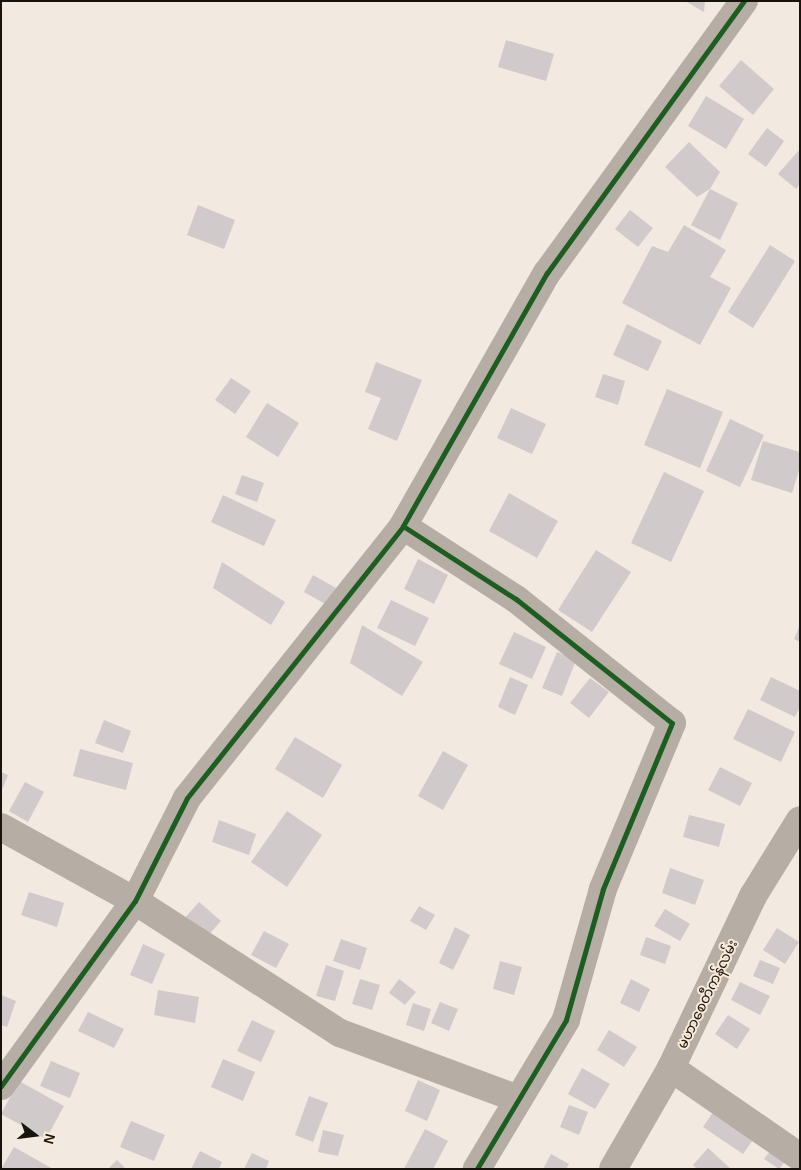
<!DOCTYPE html>
<html>
<head>
<meta charset="utf-8">
<style>
	body { margin:0 }
	#map { position:relative; width:801px; height:1170px; overflow:hidden; background:#f2e9e0; font-family:Helvetica,"Noto Sans Myanmar",sans-serif }
	div>[style] { position:absolute }
	.building>* { inset:0; background:#d0caca }
	.minor>* { height:28px; margin:-14px; padding:0 14px; transform-origin:14px; border-radius:14px; background:#b6ada4 }
	.cycleway>* { height:5px; margin:-2.5px; padding:0 2.5px; transform-origin:2.5px; border-radius:2.5px; background:#1b5e20 }
	span { translate:-50% -50%; white-space:nowrap; text-align:center; line-height:1.15; -webkit-text-stroke:4px #faead8; paint-order:stroke }
	.street-label { font-size:14px; color:#18130d }
	.frame { position:absolute; inset:0; border:2px solid #18130d; pointer-events:none }
	.north { position:absolute; left:10px; top:1110px; width:50px; height:50px; -webkit-text-stroke:4px #faead8; paint-order:stroke; rotate:105deg; font-size:14px; font-weight:700; line-height:20px; text-align:center; color:#18130d }
	.north::after { content:''; display:block; margin:auto; width:18px; height:22px; background:#18130d; clip-path:polygon(50% 0,100% 100%,50% 72%,0 100%) }
</style>
</head>
<body>
<div id="map">
	<div class="building">
		<div style="clip-path:polygon(685px 1px,705px 1px,704px 12px)"></div>
		<div style="clip-path:polygon(506px 40px,554px 54px,546px 81px,498px 67px)"></div>
		<div style="clip-path:polygon(741px 60px,774px 89px,753px 115px,719px 86px)"></div>
		<div style="clip-path:polygon(706px 96px,744px 119px,726px 149px,688px 126px)"></div>
		<div style="clip-path:polygon(767px 128px,784px 141px,766px 167px,748px 154px)"></div>
		<div style="clip-path:polygon(689px 142px,720px 172px,710px 189px,697px 197px,665px 167px)"></div>
		<div style="clip-path:polygon(800px 149px,800px 184px,796px 189px,778px 174px)"></div>
		<div style="clip-path:polygon(710px 189px,738px 203px,720px 240px,691px 225px)"></div>
		<div style="clip-path:polygon(198px 205px,235px 220px,224px 249px,187px 235px)"></div>
		<div style="clip-path:polygon(630px 210px,653px 228px,638px 247px,615px 229px)"></div>
		<div style="clip-path:polygon(684px 225px,726px 250px,710px 277px,731px 288px,700px 345px,622px 303px,652px 246px,668px 252px)"></div>
		<div style="clip-path:polygon(770px 245px,795px 261px,753px 328px,728px 312px)"></div>
		<div style="clip-path:polygon(627px 324px,662px 341px,648px 371px,613px 355px)"></div>
		<div style="clip-path:polygon(376px 362px,422px 380px,397px 441px,368px 429px,381px 398px,365px 392px)"></div>
		<div style="clip-path:polygon(603px 374px,625px 381px,618px 405px,595px 397px)"></div>
		<div style="clip-path:polygon(231px 378px,251px 391px,235px 414px,215px 400px)"></div>
		<div style="clip-path:polygon(667px 389px,723px 412px,700px 468px,644px 445px)"></div>
		<div style="clip-path:polygon(267px 403px,299px 423px,278px 457px,246px 437px)"></div>
		<div style="clip-path:polygon(511px 408px,546px 424px,532px 454px,497px 438px)"></div>
		<div style="clip-path:polygon(730px 419px,764px 435px,740px 487px,706px 471px)"></div>
		<div style="clip-path:polygon(763px 441px,800px 452px,800px 467px,792px 493px,751px 480px)"></div>
		<div style="clip-path:polygon(664px 472px,704px 491px,671px 562px,631px 543px)"></div>
		<div style="clip-path:polygon(242px 475px,264px 483px,257px 502px,235px 494px)"></div>
		<div style="clip-path:polygon(509px 493px,558px 521px,537px 558px,489px 531px)"></div>
		<div style="clip-path:polygon(223px 495px,276px 520px,264px 546px,211px 522px)"></div>
		<div style="clip-path:polygon(596px 550px,631px 572px,592px 632px,558px 610px)"></div>
		<div style="clip-path:polygon(418px 559px,448px 575px,434px 604px,404px 589px)"></div>
		<div style="clip-path:polygon(222px 562px,285px 602px,271px 625px,213px 588px)"></div>
		<div style="clip-path:polygon(313px 575px,336px 588px,327px 605px,304px 592px)"></div>
		<div style="clip-path:polygon(391px 600px,429px 618px,415px 646px,377px 628px)"></div>
		<div style="clip-path:polygon(362px 625px,423px 662px,402px 696px,350px 663px)"></div>
		<div style="clip-path:polygon(800px 625px,800px 642px,794px 639px)"></div>
		<div style="clip-path:polygon(514px 632px,546px 647px,532px 679px,499px 664px)"></div>
		<div style="clip-path:polygon(557px 652px,576px 660px,562px 696px,542px 688px)"></div>
		<div style="clip-path:polygon(510px 677px,528px 685px,515px 715px,498px 707px)"></div>
		<div style="clip-path:polygon(771px 677px,800px 691px,800px 707px,795px 717px,760px 700px)"></div>
		<div style="clip-path:polygon(590px 678px,609px 692px,589px 718px,570px 703px)"></div>
		<div style="clip-path:polygon(748px 709px,795px 732px,781px 762px,733px 739px)"></div>
		<div style="clip-path:polygon(104px 720px,131px 731px,123px 753px,95px 743px)"></div>
		<div style="clip-path:polygon(295px 737px,342px 765px,323px 798px,275px 769px)"></div>
		<div style="clip-path:polygon(80px 749px,133px 763px,126px 790px,73px 776px)"></div>
		<div style="clip-path:polygon(443px 751px,468px 765px,443px 810px,418px 796px)"></div>
		<div style="clip-path:polygon(720px 767px,752px 783px,740px 806px,708px 790px)"></div>
		<div style="clip-path:polygon(1px 772px,8px 775px,1px 792px)"></div>
		<div style="clip-path:polygon(25px 782px,44px 792px,28px 822px,9px 811px)"></div>
		<div style="clip-path:polygon(287px 811px,322px 835px,287px 887px,251px 862px)"></div>
		<div style="clip-path:polygon(689px 815px,725px 824px,719px 847px,683px 837px)"></div>
		<div style="clip-path:polygon(219px 820px,256px 834px,249px 855px,212px 842px)"></div>
		<div style="clip-path:polygon(670px 868px,704px 880px,695px 905px,662px 893px)"></div>
		<div style="clip-path:polygon(29px 892px,64px 903px,57px 927px,21px 915px)"></div>
		<div style="clip-path:polygon(199px 902px,221px 921px,206px 938px,184px 919px)"></div>
		<div style="clip-path:polygon(419px 906px,435px 915px,426px 930px,410px 921px)"></div>
		<div style="clip-path:polygon(665px 909px,690px 924px,680px 941px,654px 926px)"></div>
		<div style="clip-path:polygon(455px 927px,470px 935px,453px 970px,439px 963px)"></div>
		<div style="clip-path:polygon(777px 928px,799px 942px,785px 964px,763px 950px)"></div>
		<div style="clip-path:polygon(264px 931px,289px 944px,276px 968px,251px 955px)"></div>
		<div style="clip-path:polygon(646px 937px,671px 946px,665px 964px,640px 955px)"></div>
		<div style="clip-path:polygon(341px 939px,367px 948px,360px 970px,333px 961px)"></div>
		<div style="clip-path:polygon(143px 944px,165px 954px,152px 984px,130px 975px)"></div>
		<div style="clip-path:polygon(760px 960px,780px 968px,773px 984px,753px 976px)"></div>
		<div style="clip-path:polygon(500px 961px,522px 967px,514px 995px,493px 989px)"></div>
		<div style="clip-path:polygon(326px 965px,344px 971px,335px 1001px,316px 996px)"></div>
		<div style="clip-path:polygon(360px 979px,380px 985px,372px 1010px,352px 1004px)"></div>
		<div style="clip-path:polygon(399px 979px,416px 992px,405px 1005px,389px 993px)"></div>
		<div style="clip-path:polygon(631px 979px,650px 989px,639px 1012px,620px 1003px)"></div>
		<div style="clip-path:polygon(740px 982px,770px 996px,760px 1015px,731px 1000px)"></div>
		<div style="clip-path:polygon(158px 990px,199px 997px,195px 1023px,154px 1015px)"></div>
		<div style="clip-path:polygon(1px 995px,16px 1001px,7px 1027px,1px 1025px)"></div>
		<div style="clip-path:polygon(440px 1002px,458px 1009px,449px 1031px,431px 1023px)"></div>
		<div style="clip-path:polygon(413px 1003px,431px 1009px,424px 1031px,406px 1025px)"></div>
		<div style="clip-path:polygon(88px 1012px,124px 1029px,114px 1048px,78px 1031px)"></div>
		<div style="clip-path:polygon(728px 1015px,750px 1029px,737px 1049px,715px 1034px)"></div>
		<div style="clip-path:polygon(252px 1020px,275px 1031px,261px 1062px,237px 1051px)"></div>
		<div style="clip-path:polygon(609px 1030px,637px 1047px,624px 1067px,597px 1050px)"></div>
		<div style="clip-path:polygon(223px 1059px,255px 1072px,243px 1101px,211px 1087px)"></div>
		<div style="clip-path:polygon(51px 1061px,80px 1073px,70px 1098px,40px 1086px)"></div>
		<div style="clip-path:polygon(582px 1068px,610px 1084px,595px 1109px,568px 1094px)"></div>
		<div style="clip-path:polygon(418px 1080px,440px 1090px,427px 1121px,405px 1111px)"></div>
		<div style="clip-path:polygon(19px 1081px,64px 1106px,46px 1139px,1px 1114px)"></div>
		<div style="clip-path:polygon(309px 1096px,328px 1103px,313px 1142px,295px 1135px)"></div>
		<div style="clip-path:polygon(720px 1102px,760px 1130px,743px 1154px,703px 1127px)"></div>
		<div style="clip-path:polygon(569px 1105px,588px 1112px,579px 1135px,560px 1127px)"></div>
		<div style="clip-path:polygon(131px 1121px,165px 1135px,154px 1161px,120px 1147px)"></div>
		<div style="clip-path:polygon(425px 1129px,448px 1141px,433px 1169px,404px 1169px)"></div>
		<div style="clip-path:polygon(323px 1130px,344px 1135px,338px 1156px,318px 1152px)"></div>
		<div style="clip-path:polygon(14px 1147px,53px 1169px,1px 1169px)"></div>
		<div style="clip-path:polygon(773px 1147px,788px 1158px,779px 1169px,764px 1159px)"></div>
		<div style="clip-path:polygon(708px 1148px,731px 1169px,697px 1169px,693px 1165px)"></div>
		<div style="clip-path:polygon(200px 1151px,222px 1162px,219px 1169px,191px 1169px)"></div>
		<div style="clip-path:polygon(252px 1153px,269px 1161px,266px 1169px,244px 1169px)"></div>
		<div style="clip-path:polygon(551px 1154px,569px 1164px,566px 1169px,543px 1169px)"></div>
		<div style="clip-path:polygon(117px 1160px,126px 1169px,108px 1169px)"></div>
	</div>
	<div class="minor">
		<div style="left:403px;top:526px;width:135px;rotate:32.9deg"></div>
		<div style="left:516px;top:599px;width:199px;rotate:38.5deg"></div>
		<div style="left:672px;top:723px;width:180px;rotate:112.6deg"></div>
		<div style="left:603px;top:889px;width:136px;rotate:105.8deg"></div>
		<div style="left:566px;top:1020px;width:174px;rotate:120.9deg"></div>
		<div style="left:1px;top:827px;width:153px;rotate:28.9deg"></div>
		<div style="left:135px;top:901px;width:244px;rotate:32.8deg"></div>
		<div style="left:340px;top:1033px;width:190px;rotate:20.3deg"></div>
		<div style="left:671px;top:1068px;width:157px;rotate:34.6deg"></div>
		<div style="left:1px;top:1086px;width:228px;rotate:-54.1deg"></div>
		<div style="left:135px;top:901px;width:115px;rotate:-63.2deg"></div>
		<div style="left:187px;top:798px;width:347px;rotate:-51.5deg"></div>
		<div style="left:403px;top:526px;width:291px;rotate:-60.4deg"></div>
		<div style="left:547px;top:273px;width:336px;rotate:-54.1deg"></div>
		<div style="left:613px;top:1169px;width:116px;rotate:-60.1deg"></div>
		<div style="left:671px;top:1068px;width:191px;rotate:-64.5deg"></div>
		<div style="left:753px;top:896px;width:89px;rotate:-58.3deg"></div>
	</div>
	<div class="cycleway">
		<div style="left:403px;top:526px;width:135px;rotate:32.9deg"></div>
		<div style="left:516px;top:599px;width:199px;rotate:38.5deg"></div>
		<div style="left:672px;top:723px;width:180px;rotate:112.6deg"></div>
		<div style="left:603px;top:889px;width:136px;rotate:105.8deg"></div>
		<div style="left:566px;top:1020px;width:174px;rotate:120.9deg"></div>
		<div style="left:1px;top:1086px;width:228px;rotate:-54.1deg"></div>
		<div style="left:135px;top:901px;width:115px;rotate:-63.2deg"></div>
		<div style="left:187px;top:798px;width:347px;rotate:-51.5deg"></div>
		<div style="left:403px;top:526px;width:291px;rotate:-60.4deg"></div>
		<div style="left:547px;top:273px;width:336px;rotate:-54.1deg"></div>
	</div>
	<div class="street-label">
		<span style="left:707px;top:994px;rotate:-64deg">မဟာစေတီကန်လမ်း</span>
	</div>
	<div class="frame"></div>
	<div class="north">N</div>
</div>
</body>
</html>
